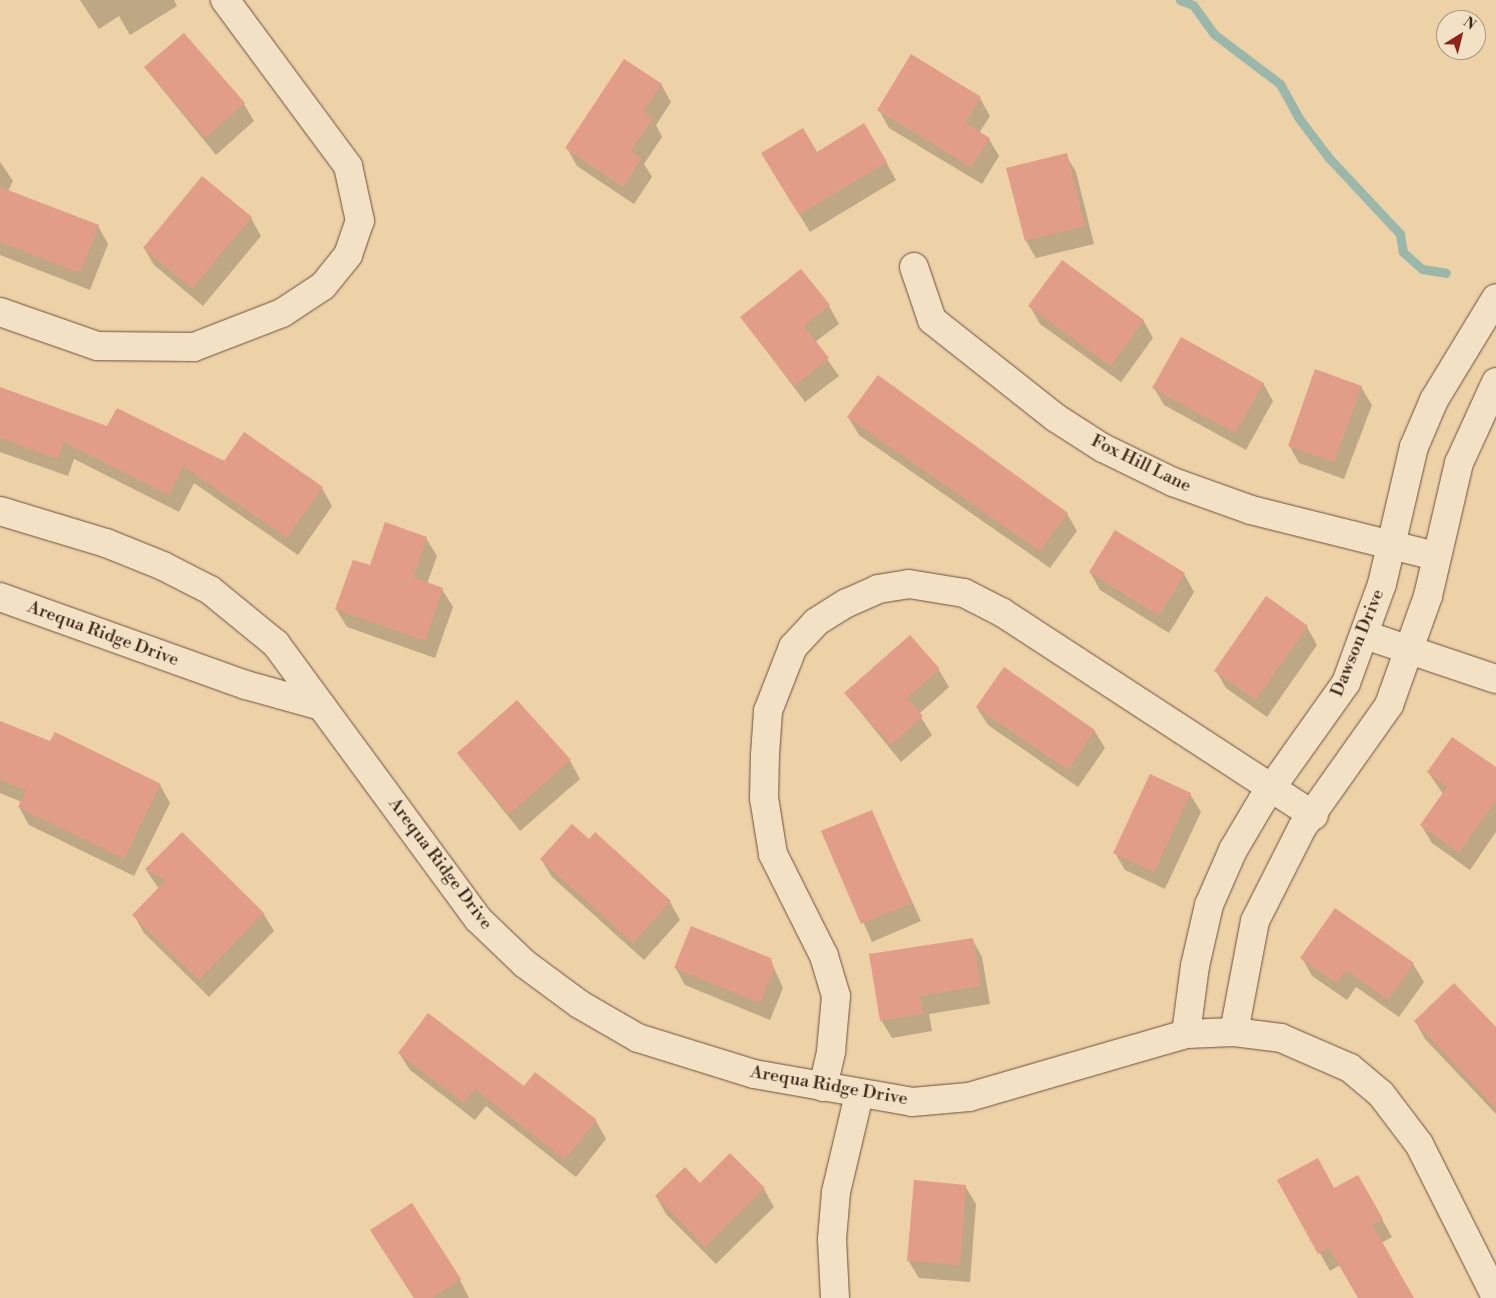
<!DOCTYPE html>
<html>
<head>
<meta charset="utf-8">
<style>
	body { margin:0 }
	#map { position:relative; width:1496px; height:1298px; overflow:hidden; background:#edd1a7; font-family:"Libre Bodoni",serif }
	div>[style] { position:absolute }
	.shadow>* { inset:0; background:#0003 }
	.stream>* { height:9px; margin:-4.5px; padding:0 4.5px; transform-origin:4.5px; border-radius:4.5px; background:#99b7ab }
	.building>* { inset:0; background:#e29d88 }
	.roads { filter:drop-shadow(0 0 1px #6a513c) drop-shadow(0 0 1px #6a513c) }
	.street>* { height:28px; margin:-14px; padding:0 14px; transform-origin:14px; border-radius:14px; background:#f3e1c6 }
	span { translate:-50% -50%; white-space:nowrap; text-align:center; line-height:1.15; -webkit-text-stroke:5px #f3e1c6; paint-order:stroke }
	.street-label { font-size:18px; color:#3f2619 }
	.north { position:absolute; left:1436px; top:10px; width:50px; height:50px; box-sizing:border-box; background:#f3e1c6; border:1px solid #ab9681; border-radius:50%; rotate:36deg; font-size:14px; font-weight:700; line-height:20px; text-align:center; color:#3f2619 }
	.north::after { content:''; display:block; margin:auto; width:18px; height:22px; background:#8f2418; clip-path:polygon(50% 0,100% 100%,50% 72%,0 100%) }
</style>
</head>
<body>
<div id="map">
	<div class="shadow">
		<div style="clip-path:polygon(80px 0,174px 0,177px 6px,130px 35px,119px 16px,99px 29px)"></div>
		<div style="clip-path:polygon(145px 68px,244px 104px,254px 121px,216px 155px)"></div>
		<div style="clip-path:polygon(661px 84px,671px 102px,656px 125px,662px 137px,644px 164px,652px 177px,634px 204px,577px 166px,567px 148px)"></div>
		<div style="clip-path:polygon(980px 98px,990px 116px,979px 133px,989px 139px,999px 156px,982px 184px,889px 128px,879px 110px)"></div>
		<div style="clip-path:polygon(817px 153px,886px 162px,896px 180px,810px 232px,773px 171px)"></div>
		<div style="clip-path:polygon(1066px 155px,1076px 172px,1094px 244px,1036px 258px,1026px 241px)"></div>
		<div style="clip-path:polygon(0 162px,13px 181px,8px 191px,98px 226px,108px 244px,90px 290px,0 255px)"></div>
		<div style="clip-path:polygon(251px 218px,261px 236px,203px 306px,154px 265px,144px 248px)"></div>
		<div style="clip-path:polygon(829px 306px,839px 324px,815px 342px,839px 376px,805px 402px,741px 317px)"></div>
		<div style="clip-path:polygon(1030px 306px,1143px 320px,1153px 338px,1121px 382px,1040px 324px)"></div>
		<div style="clip-path:polygon(1263px 383px,1273px 401px,1246px 450px,1164px 405px,1154px 388px)"></div>
		<div style="clip-path:polygon(1361px 387px,1372px 405px,1344px 479px,1299px 463px,1289px 445px)"></div>
		<div style="clip-path:polygon(0 389px,108px 428px,322px 488px,332px 506px,298px 555px,194px 483px,179px 512px,74px 459px,68px 476px,0 452px)"></div>
		<div style="clip-path:polygon(848px 417px,1067px 514px,1077px 531px,1050px 568px,859px 435px)"></div>
		<div style="clip-path:polygon(426px 538px,437px 556px,427px 584px,442px 589px,453px 607px,435px 658px,347px 627px,336px 609px,371px 567px)"></div>
		<div style="clip-path:polygon(1090px 572px,1184px 574px,1194px 592px,1169px 633px,1100px 590px)"></div>
		<div style="clip-path:polygon(1307px 627px,1317px 645px,1267px 717px,1226px 688px,1216px 671px)"></div>
		<div style="clip-path:polygon(939px 670px,949px 687px,919px 714px,932px 735px,901px 762px,845px 693px)"></div>
		<div style="clip-path:polygon(977px 708px,1094px 730px,1105px 748px,1078px 787px,988px 725px)"></div>
		<div style="clip-path:polygon(0 723px,160px 785px,170px 803px,134px 876px,29px 825px,19px 807px,22px 802px,0 793px)"></div>
		<div style="clip-path:polygon(458px 754px,570px 761px,580px 779px,520px 831px)"></div>
		<div style="clip-path:polygon(1496px 769px,1496px 832px,1470px 870px,1432px 843px,1421px 825px,1443px 794px,1428px 772px)"></div>
		<div style="clip-path:polygon(1190px 794px,1201px 812px,1165px 889px,1125px 870px,1115px 853px)"></div>
		<div style="clip-path:polygon(871px 811px,921px 921px,872px 942px,823px 832px)"></div>
		<div style="clip-path:polygon(589px 840px,670px 902px,680px 920px,644px 960px,552px 877px,541px 859px)"></div>
		<div style="clip-path:polygon(146px 870px,263px 913px,274px 931px,209px 997px,144px 933px,134px 915px,159px 889px)"></div>
		<div style="clip-path:polygon(1335px 909px,1413px 964px,1424px 982px,1399px 1017px,1356px 987px,1347px 1000px,1312px 976px,1302px 958px)"></div>
		<div style="clip-path:polygon(972px 939px,982px 957px,990px 1004px,929px 1014px,932px 1031px,892px 1038px,881px 1020px)"></div>
		<div style="clip-path:polygon(770px 959px,783px 988px,770px 1020px,685px 985px,675px 967px)"></div>
		<div style="clip-path:polygon(1415px 1021px,1496px 1029px,1496px 1114px,1425px 1039px)"></div>
		<div style="clip-path:polygon(399px 1053px,525px 1088px,596px 1121px,606px 1139px,576px 1177px,486px 1106px,475px 1120px,410px 1070px)"></div>
		<div style="clip-path:polygon(730px 1155px,764px 1189px,774px 1207px,716px 1264px,666px 1214px,656px 1196px,700px 1185px)"></div>
		<div style="clip-path:polygon(1358px 1177px,1392px 1237px,1381px 1243px,1413px 1298px,1359px 1298px,1340px 1265px,1330px 1271px,1279px 1180px,1334px 1189px)"></div>
		<div style="clip-path:polygon(965px 1186px,976px 1204px,970px 1282px,919px 1278px,908px 1260px)"></div>
		<div style="clip-path:polygon(411px 1205px,460px 1280px,469px 1298px,414px 1298px,382px 1248px,371px 1231px)"></div>
	</div>
	<div class="stream">
		<div style="left:1180px;top:0;width:14px;rotate:21deg"></div>
		<div style="left:1193px;top:5px;width:36px;rotate:54deg"></div>
		<div style="left:1214px;top:34px;width:83px;rotate:37.1deg"></div>
		<div style="left:1280px;top:84px;width:38px;rotate:61deg"></div>
		<div style="left:1298px;top:117px;width:51px;rotate:52.9deg"></div>
		<div style="left:1329px;top:158px;width:104px;rotate:46.9deg"></div>
		<div style="left:1400px;top:234px;width:18px;rotate:81deg"></div>
		<div style="left:1403px;top:252px;width:25px;rotate:42deg"></div>
		<div style="left:1422px;top:269px;width:24px;rotate:9deg"></div>
	</div>
	<div class="building">
		<div style="clip-path:polygon(184px 33px,245px 103px,205px 138px,144px 67px)"></div>
		<div style="clip-path:polygon(911px 54px,981px 97px,965px 123px,990px 138px,971px 167px,877px 110px)"></div>
		<div style="clip-path:polygon(624px 59px,662px 84px,643px 112px,653px 118px,631px 151px,642px 158px,623px 187px,565px 148px)"></div>
		<div style="clip-path:polygon(864px 123px,887px 162px,799px 215px,761px 153px,803px 128px,817px 152px)"></div>
		<div style="clip-path:polygon(1067px 153px,1085px 226px,1025px 241px,1006px 168px)"></div>
		<div style="clip-path:polygon(202px 176px,252px 217px,192px 289px,143px 248px)"></div>
		<div style="clip-path:polygon(0 187px,99px 225px,80px 273px,0 242px)"></div>
		<div style="clip-path:polygon(1062px 260px,1144px 320px,1111px 366px,1028px 306px)"></div>
		<div style="clip-path:polygon(801px 269px,830px 305px,804px 326px,829px 358px,794px 386px,740px 317px)"></div>
		<div style="clip-path:polygon(1181px 337px,1264px 383px,1235px 433px,1152px 388px)"></div>
		<div style="clip-path:polygon(1315px 369px,1362px 386px,1334px 462px,1288px 446px)"></div>
		<div style="clip-path:polygon(878px 375px,1068px 513px,1040px 551px,847px 417px)"></div>
		<div style="clip-path:polygon(0 387px,107px 426px,117px 408px,224px 461px,244px 432px,323px 487px,287px 538px,183px 466px,169px 495px,64px 442px,58px 459px,0 438px)"></div>
		<div style="clip-path:polygon(385px 522px,427px 537px,413px 577px,443px 588px,425px 641px,335px 609px,353px 560px,370px 565px)"></div>
		<div style="clip-path:polygon(1115px 530px,1185px 573px,1159px 616px,1089px 572px)"></div>
		<div style="clip-path:polygon(1266px 596px,1308px 626px,1256px 700px,1214px 671px)"></div>
		<div style="clip-path:polygon(910px 635px,940px 669px,907px 698px,923px 716px,891px 745px,844px 693px)"></div>
		<div style="clip-path:polygon(1004px 667px,1095px 730px,1068px 770px,976px 707px)"></div>
		<div style="clip-path:polygon(517px 700px,571px 760px,509px 814px,457px 753px)"></div>
		<div style="clip-path:polygon(0 721px,50px 741px,55px 732px,161px 784px,124px 859px,18px 807px,26px 790px,0 780px)"></div>
		<div style="clip-path:polygon(1452px 737px,1496px 767px,1496px 800px,1459px 853px,1420px 825px,1447px 787px,1427px 772px)"></div>
		<div style="clip-path:polygon(1150px 774px,1191px 793px,1154px 872px,1113px 853px)"></div>
		<div style="clip-path:polygon(872px 810px,912px 903px,861px 924px,821px 831px)"></div>
		<div style="clip-path:polygon(572px 824px,589px 839px,595px 832px,671px 901px,633px 943px,540px 859px)"></div>
		<div style="clip-path:polygon(182px 832px,264px 913px,199px 980px,132px 915px,166px 880px,145px 869px)"></div>
		<div style="clip-path:polygon(1335px 908px,1414px 963px,1388px 1000px,1346px 970px,1336px 983px,1300px 958px)"></div>
		<div style="clip-path:polygon(691px 926px,771px 958px,774px 970px,760px 1003px,674px 968px)"></div>
		<div style="clip-path:polygon(973px 938px,981px 986px,920px 996px,923px 1014px,880px 1021px,869px 954px)"></div>
		<div style="clip-path:polygon(1454px 983px,1496px 1027px,1496px 1109px,1414px 1021px)"></div>
		<div style="clip-path:polygon(428px 1013px,524px 1086px,535px 1072px,597px 1120px,565px 1160px,475px 1089px,464px 1103px,398px 1053px)"></div>
		<div style="clip-path:polygon(730px 1153px,765px 1188px,705px 1247px,655px 1196px,685px 1167px,700px 1183px)"></div>
		<div style="clip-path:polygon(1318px 1158px,1334px 1188px,1358px 1175px,1383px 1219px,1372px 1224px,1414px 1298px,1358px 1298px,1329px 1248px,1318px 1254px,1277px 1180px)"></div>
		<div style="clip-path:polygon(914px 1180px,966px 1185px,960px 1265px,907px 1261px)"></div>
		<div style="clip-path:polygon(412px 1203px,461px 1279px,432px 1298px,414px 1298px,370px 1230px)"></div>
	</div>
	<div class="roads">
		<div class="street">
			<div style="left:914px;top:267px;width:56px;rotate:71.2deg"></div>
			<div style="left:932px;top:320px;width:158px;rotate:38.3deg"></div>
			<div style="left:1056px;top:418px;width:56px;rotate:32.6deg"></div>
			<div style="left:1103px;top:448px;width:78px;rotate:25.9deg"></div>
			<div style="left:1173px;top:482px;width:83px;rotate:19.7deg"></div>
			<div style="left:1251px;top:510px;width:191px;rotate:14deg"></div>
			<div style="left:0;top:312px;width:103px;rotate:19.3deg"></div>
			<div style="left:97px;top:346px;width:97px;rotate:0.6deg"></div>
			<div style="left:194px;top:347px;width:94px;rotate:-21.1deg"></div>
			<div style="left:282px;top:313px;width:49px;rotate:-33.4deg"></div>
			<div style="left:323px;top:286px;width:40px;rotate:-51deg"></div>
			<div style="left:348px;top:255px;width:36px;rotate:-71deg"></div>
			<div style="left:360px;top:221px;width:56px;rotate:-102.3deg"></div>
			<div style="left:348px;top:166px;width:207px;rotate:-126.5deg"></div>
			<div style="left:0;top:511px;width:111px;rotate:16.8deg"></div>
			<div style="left:106px;top:543px;width:61px;rotate:22deg"></div>
			<div style="left:163px;top:566px;width:53px;rotate:27.1deg"></div>
			<div style="left:210px;top:590px;width:85px;rotate:39.3deg"></div>
			<div style="left:276px;top:644px;width:341px;rotate:53.7deg"></div>
			<div style="left:478px;top:919px;width:65px;rotate:43.8deg"></div>
			<div style="left:525px;top:964px;width:67px;rotate:36.5deg"></div>
			<div style="left:579px;top:1004px;width:68px;rotate:30deg"></div>
			<div style="left:638px;top:1038px;width:121px;rotate:17.2deg"></div>
			<div style="left:754px;top:1074px;width:160px;rotate:10deg"></div>
			<div style="left:912px;top:1102px;width:57px;rotate:-5deg"></div>
			<div style="left:969px;top:1097px;width:226px;rotate:-16.2deg"></div>
			<div style="left:1186px;top:1034px;width:48px;rotate:-2.4deg"></div>
			<div style="left:1234px;top:1032px;width:47px;rotate:7.3deg"></div>
			<div style="left:1281px;top:1038px;width:75px;rotate:23.5deg"></div>
			<div style="left:1350px;top:1068px;width:40px;rotate:40deg"></div>
			<div style="left:1381px;top:1094px;width:63px;rotate:52.8deg"></div>
			<div style="left:1419px;top:1144px;width:171px;rotate:63.3deg"></div>
			<div style="left:0;top:597px;width:261px;rotate:19.7deg"></div>
			<div style="left:246px;top:685px;width:78px;rotate:15.6deg"></div>
			<div style="left:1365px;top:635px;width:138px;rotate:18.6deg"></div>
			<div style="left:1234px;top:1032px;width:113px;rotate:-79.3deg"></div>
			<div style="left:1255px;top:921px;width:104px;rotate:-63.2deg"></div>
			<div style="left:1302px;top:828px;width:151px;rotate:-54.7deg"></div>
			<div style="left:1389px;top:705px;width:116px;rotate:-70.3deg"></div>
			<div style="left:1428px;top:596px;width:137px;rotate:-76.9deg"></div>
			<div style="left:1459px;top:463px;width:89px;rotate:-65.4deg"></div>
			<div style="left:1186px;top:1034px;width:69px;rotate:-82.5deg"></div>
			<div style="left:1195px;top:966px;width:63px;rotate:-77.1deg"></div>
			<div style="left:1209px;top:905px;width:60px;rotate:-66.4deg"></div>
			<div style="left:1233px;top:850px;width:57px;rotate:-59.4deg"></div>
			<div style="left:1262px;top:801px;width:145px;rotate:-54.6deg"></div>
			<div style="left:1346px;top:683px;width:105px;rotate:-70deg"></div>
			<div style="left:1382px;top:584px;width:141px;rotate:-76.9deg"></div>
			<div style="left:1414px;top:447px;width:51px;rotate:-66.9deg"></div>
			<div style="left:1434px;top:400px;width:119px;rotate:-58.7deg"></div>
			<div style="left:823px;top:1087px;width:37px;rotate:-77deg"></div>
			<div style="left:831px;top:1051px;width:55px;rotate:-84.8deg"></div>
			<div style="left:836px;top:996px;width:42px;rotate:-106.7deg"></div>
			<div style="left:824px;top:956px;width:114px;rotate:-116.6deg"></div>
			<div style="left:773px;top:854px;width:57px;rotate:-99.1deg"></div>
			<div style="left:764px;top:798px;width:43px;rotate:-88.7deg"></div>
			<div style="left:765px;top:755px;width:44px;rotate:-86.1deg"></div>
			<div style="left:768px;top:711px;width:69px;rotate:-68.7deg"></div>
			<div style="left:793px;top:647px;width:34px;rotate:-47deg"></div>
			<div style="left:816px;top:622px;width:36px;rotate:-32deg"></div>
			<div style="left:847px;top:603px;width:34px;rotate:-24deg"></div>
			<div style="left:878px;top:589px;width:31px;rotate:-9deg"></div>
			<div style="left:909px;top:584px;width:56px;rotate:9.3deg"></div>
			<div style="left:964px;top:593px;width:44px;rotate:27.1deg"></div>
			<div style="left:1003px;top:613px;width:371px;rotate:33.1deg"></div>
			<div style="left:835px;top:1298px;width:59px;rotate:-92.9deg"></div>
			<div style="left:832px;top:1239px;width:47px;rotate:-85.1deg"></div>
			<div style="left:836px;top:1192px;width:100px;rotate:-76.7deg"></div>
		</div>
	</div>
	<div class="street-label">
		<span style="left:1141px;top:464px;rotate:26deg">Fox Hill Lane</span>
		<span style="left:103px;top:634px;rotate:20deg">Arequa Ridge Drive</span>
		<span style="left:1358px;top:643px;rotate:-68deg">Dawson Drive</span>
		<span style="left:440px;top:864px;rotate:53deg">Arequa Ridge Drive</span>
		<span style="left:829px;top:1086px;rotate:10deg">Arequa Ridge Drive</span>
	</div>
	<div class="north">N</div>
</div>
</body>
</html>
